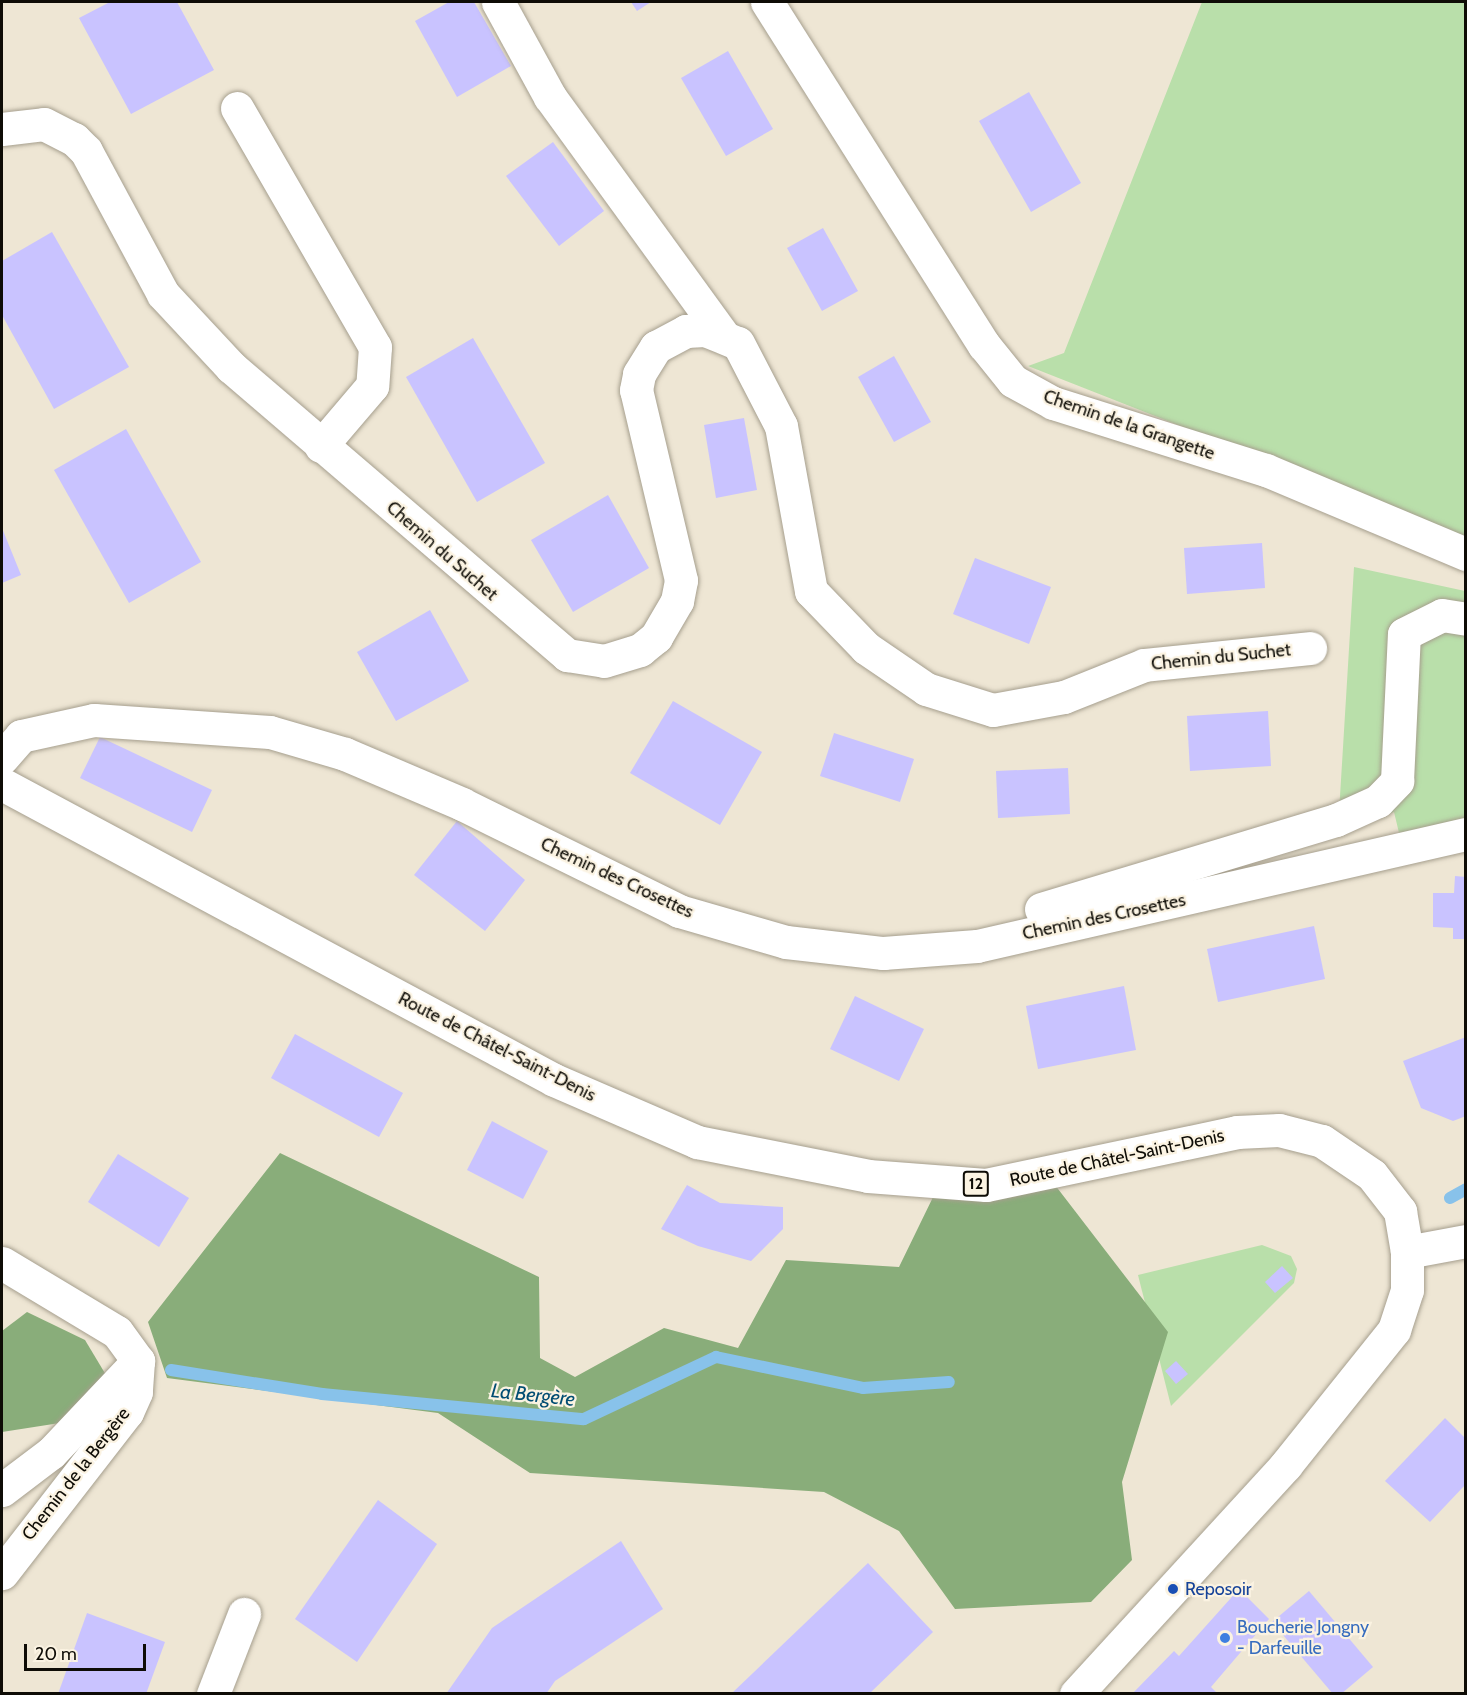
<!DOCTYPE html>
<html>
<head>
<meta charset="utf-8">
<style>
	body { margin:0 }
	#map { position:relative; width:1467px; height:1695px; overflow:hidden; background:#eee6d4; font-family:Cabin,sans-serif }
	div>[style] { position:absolute }
	.green>* { inset:0; background:#b9dfaa }
	.forest>* { inset:0; background:#89ad7a }
	.stream>* { height:12px; margin:-6px; padding:0 6px; transform-origin:6px; border-radius:6px; background:#88c2ea }
	.building>* { inset:0; background:#c9c3ff }
	.roads { filter:drop-shadow(0 0 2px #a69f8e) drop-shadow(0 0 2px #a69f8e) }
	.minor>* { height:33px; margin:-16.5px; padding:0 16.5px; transform-origin:16.5px; border-radius:16.5px; background:#fff }
	.major>* { height:33px; margin:-16.5px; padding:0 16.5px; transform-origin:16.5px; border-radius:16.5px; background:#fff }
	.dots>* { width:16px; height:16px; translate:-50% -50%; box-sizing:border-box; border:3px solid #fbf3e2; border-radius:50% }
	span { translate:-50% -50%; white-space:nowrap; text-align:center; line-height:1.15; -webkit-text-stroke:4.5px #fbf3e2; paint-order:stroke }
	.shield-label span { padding:2px 4px; background:#fbf3e2; border:2px solid; border-radius:4px; -webkit-text-stroke-width:0 }
	.shield-label { font-size:16px; color:#0e0c06; font-weight:700 }
	.street-label { font-size:18px; color:#0e0c06 }
	.transit-label { font-size:18px; color:#164399 }
	.left { translate:0 -50%; text-align:left }
	.shop-label { font-size:18px; color:#366cbe }
	.water-label { font-size:20px; color:#024d73; font-style:italic }
	.frame { position:absolute; inset:0; border:3px solid #0e0c06; pointer-events:none }
	.scale { position:absolute; left:24px; top:1644px; width:122px; height:27px; box-sizing:border-box; border:3px solid #0e0c06; border-top:0; padding-left:8px; font-size:18px; line-height:21px; white-space:nowrap; color:#0e0c06; -webkit-text-stroke:4px #fbf3e2; paint-order:stroke }
</style>
</head>
<body>
<div id="map">
	<div class="green">
		<div style="clip-path:polygon(1202px 2px,1465px 2px,1465px 538px,1028px 366px,1064px 353px)"></div>
		<div style="clip-path:polygon(1354px 567px,1465px 591px,1465px 821px,1400px 837px,1394px 812px,1338px 829px)"></div>
		<div style="clip-path:polygon(1262px 1245px,1291px 1256px,1297px 1269px,1294px 1283px,1171px 1406px,1138px 1275px)"></div>
	</div>
	<div class="forest">
		<div style="clip-path:polygon(280px 1153px,539px 1277px,540px 1358px,575px 1377px,664px 1328px,738px 1348px,786px 1260px,899px 1267px,936px 1191px,1055px 1185px,1168px 1332px,1122px 1482px,1132px 1560px,1091px 1602px,955px 1609px,899px 1531px,824px 1492px,530px 1473px,438px 1413px,167px 1378px,148px 1322px)"></div>
		<div style="clip-path:polygon(27px 1312px,85px 1340px,106px 1375px,79px 1420px,2px 1432px,2px 1331px)"></div>
	</div>
	<div class="stream">
		<div style="left:1450px;top:1198px;width:18px;rotate:-29deg"></div>
		<div style="left:171px;top:1370px;width:153px;rotate:9deg"></div>
		<div style="left:322px;top:1394px;width:263px;rotate:5.5deg"></div>
		<div style="left:584px;top:1419px;width:146px;rotate:-25.2deg"></div>
		<div style="left:716px;top:1357px;width:150px;rotate:11.9deg"></div>
		<div style="left:863px;top:1388px;width:86px;rotate:-4deg"></div>
	</div>
	<div class="building">
		<div style="clip-path:polygon(110px 2px,177px 2px,214px 70px,131px 114px,79px 18px)"></div>
		<div style="clip-path:polygon(449px 2px,474px 2px,511px 66px,457px 97px,415px 21px)"></div>
		<div style="clip-path:polygon(631px 2px,651px 2px,637px 11px)"></div>
		<div style="clip-path:polygon(728px 51px,773px 129px,726px 156px,681px 78px)"></div>
		<div style="clip-path:polygon(1029px 92px,1081px 183px,1031px 212px,979px 121px)"></div>
		<div style="clip-path:polygon(553px 142px,604px 211px,559px 246px,506px 176px)"></div>
		<div style="clip-path:polygon(823px 228px,858px 291px,822px 311px,787px 248px)"></div>
		<div style="clip-path:polygon(52px 232px,129px 367px,54px 409px,2px 315px,2px 261px)"></div>
		<div style="clip-path:polygon(473px 338px,545px 463px,477px 502px,406px 377px)"></div>
		<div style="clip-path:polygon(894px 356px,931px 422px,894px 442px,858px 377px)"></div>
		<div style="clip-path:polygon(744px 418px,757px 490px,716px 498px,704px 425px)"></div>
		<div style="clip-path:polygon(126px 429px,201px 562px,129px 603px,54px 470px)"></div>
		<div style="clip-path:polygon(608px 495px,649px 568px,573px 612px,531px 540px)"></div>
		<div style="clip-path:polygon(2px 528px,21px 575px,2px 583px)"></div>
		<div style="clip-path:polygon(1262px 543px,1265px 588px,1187px 594px,1184px 548px)"></div>
		<div style="clip-path:polygon(975px 558px,1051px 587px,1029px 644px,953px 614px)"></div>
		<div style="clip-path:polygon(430px 610px,469px 681px,396px 721px,357px 652px)"></div>
		<div style="clip-path:polygon(673px 701px,762px 752px,720px 825px,630px 773px)"></div>
		<div style="clip-path:polygon(1268px 711px,1271px 766px,1190px 771px,1187px 716px)"></div>
		<div style="clip-path:polygon(834px 733px,914px 759px,900px 802px,820px 776px)"></div>
		<div style="clip-path:polygon(100px 737px,212px 790px,192px 832px,80px 778px)"></div>
		<div style="clip-path:polygon(1068px 768px,1070px 814px,998px 818px,996px 771px)"></div>
		<div style="clip-path:polygon(457px 821px,525px 880px,485px 931px,414px 875px)"></div>
		<div style="clip-path:polygon(1455px 876px,1466px 877px,1466px 939px,1453px 939px,1453px 928px,1433px 927px,1433px 893px,1454px 893px)"></div>
		<div style="clip-path:polygon(1314px 926px,1325px 979px,1218px 1002px,1207px 949px)"></div>
		<div style="clip-path:polygon(1124px 986px,1136px 1050px,1038px 1069px,1026px 1006px)"></div>
		<div style="clip-path:polygon(855px 996px,924px 1029px,899px 1081px,830px 1049px)"></div>
		<div style="clip-path:polygon(295px 1034px,403px 1093px,379px 1137px,271px 1078px)"></div>
		<div style="clip-path:polygon(1466px 1037px,1466px 1116px,1453px 1121px,1421px 1108px,1403px 1061px)"></div>
		<div style="clip-path:polygon(492px 1121px,548px 1151px,523px 1199px,467px 1170px)"></div>
		<div style="clip-path:polygon(118px 1154px,189px 1198px,159px 1247px,88px 1202px)"></div>
		<div style="clip-path:polygon(687px 1185px,720px 1203px,783px 1207px,783px 1229px,751px 1261px,698px 1246px,661px 1229px)"></div>
		<div style="clip-path:polygon(1282px 1266px,1293px 1278px,1275px 1293px,1265px 1282px)"></div>
		<div style="clip-path:polygon(1176px 1361px,1188px 1374px,1176px 1384px,1165px 1371px)"></div>
		<div style="clip-path:polygon(1445px 1418px,1466px 1439px,1466px 1484px,1430px 1522px,1385px 1481px)"></div>
		<div style="clip-path:polygon(378px 1500px,437px 1544px,357px 1662px,295px 1619px)"></div>
		<div style="clip-path:polygon(621px 1541px,663px 1609px,555px 1681px,546px 1694px,446px 1694px,492px 1628px)"></div>
		<div style="clip-path:polygon(868px 1563px,933px 1632px,869px 1694px,731px 1694px)"></div>
		<div style="clip-path:polygon(1239px 1589px,1269px 1619px,1211px 1687px,1218px 1694px,1132px 1694px,1174px 1651px,1179px 1656px)"></div>
		<div style="clip-path:polygon(1309px 1591px,1373px 1667px,1341px 1694px,1333px 1694px,1272px 1622px)"></div>
		<div style="clip-path:polygon(87px 1613px,165px 1642px,146px 1694px,58px 1694px)"></div>
	</div>
	<div class="roads">
		<div class="minor">
			<div style="left:498px;top:2px;width:108px;rotate:61.3deg"></div>
			<div style="left:550px;top:97px;width:293px;rotate:54deg"></div>
			<div style="left:767px;top:2px;width:406px;rotate:57.7deg"></div>
			<div style="left:984px;top:345px;width:46px;rotate:51.1deg"></div>
			<div style="left:1013px;top:381px;width:46px;rotate:28.8deg"></div>
			<div style="left:1053px;top:403px;width:223px;rotate:17.5deg"></div>
			<div style="left:1266px;top:470px;width:217px;rotate:22.8deg"></div>
			<div style="left:237px;top:108px;width:276px;rotate:60deg"></div>
			<div style="left:375px;top:347px;width:39px;rotate:94deg"></div>
			<div style="left:372px;top:386px;width:79px;rotate:130.4deg"></div>
			<div style="left:2px;top:129px;width:42px;rotate:-6.8deg"></div>
			<div style="left:44px;top:124px;width:34px;rotate:27deg"></div>
			<div style="left:74px;top:139px;width:17px;rotate:45deg"></div>
			<div style="left:86px;top:151px;width:162px;rotate:61.7deg"></div>
			<div style="left:163px;top:294px;width:100px;rotate:47deg"></div>
			<div style="left:231px;top:367px;width:443px;rotate:40.6deg"></div>
			<div style="left:567px;top:655px;width:37px;rotate:9deg"></div>
			<div style="left:604px;top:661px;width:38px;rotate:-17deg"></div>
			<div style="left:640px;top:650px;width:21px;rotate:-39deg"></div>
			<div style="left:656px;top:637px;width:42px;rotate:-59.7deg"></div>
			<div style="left:677px;top:601px;width:21px;rotate:-79deg"></div>
			<div style="left:681px;top:580px;width:195px;rotate:-103.3deg"></div>
			<div style="left:636px;top:390px;width:16px;rotate:-79deg"></div>
			<div style="left:639px;top:374px;width:32px;rotate:-58deg"></div>
			<div style="left:656px;top:347px;width:34px;rotate:-28deg"></div>
			<div style="left:686px;top:331px;width:19px;rotate:-3deg"></div>
			<div style="left:705px;top:330px;width:35px;rotate:22deg"></div>
			<div style="left:738px;top:343px;width:93px;rotate:62.6deg"></div>
			<div style="left:781px;top:426px;width:168px;rotate:79.7deg"></div>
			<div style="left:811px;top:591px;width:79px;rotate:46deg"></div>
			<div style="left:866px;top:648px;width:73px;rotate:34.3deg"></div>
			<div style="left:926px;top:689px;width:70px;rotate:17.4deg"></div>
			<div style="left:993px;top:710px;width:72px;rotate:-10.4deg"></div>
			<div style="left:1064px;top:697px;width:86px;rotate:-21.8deg"></div>
			<div style="left:1144px;top:665px;width:167px;rotate:-5.8deg"></div>
			<div style="left:2px;top:758px;width:29px;rotate:-49deg"></div>
			<div style="left:21px;top:736px;width:75px;rotate:-12.4deg"></div>
			<div style="left:94px;top:720px;width:176px;rotate:3.9deg"></div>
			<div style="left:270px;top:732px;width:78px;rotate:16.3deg"></div>
			<div style="left:345px;top:754px;width:127px;rotate:23.1deg"></div>
			<div style="left:462px;top:804px;width:242px;rotate:26.2deg"></div>
			<div style="left:679px;top:911px;width:111px;rotate:16.2deg"></div>
			<div style="left:786px;top:942px;width:98px;rotate:6.5deg"></div>
			<div style="left:883px;top:953px;width:94px;rotate:-4.3deg"></div>
			<div style="left:977px;top:946px;width:502px;rotate:-12.9deg"></div>
			<div style="left:1041px;top:909px;width:308px;rotate:-16.8deg"></div>
			<div style="left:1336px;top:820px;width:46px;rotate:-24.3deg"></div>
			<div style="left:1378px;top:801px;width:28px;rotate:-46deg"></div>
			<div style="left:1397px;top:781px;width:147px;rotate:-87.3deg"></div>
			<div style="left:1404px;top:634px;width:42px;rotate:-26.6deg"></div>
			<div style="left:1442px;top:615px;width:24px;rotate:9deg"></div>
			<div style="left:1407px;top:1252px;width:60px;rotate:-10.6deg"></div>
			<div style="left:2px;top:1263px;width:134px;rotate:31deg"></div>
			<div style="left:117px;top:1332px;width:36px;rotate:54deg"></div>
			<div style="left:138px;top:1361px;width:31px;rotate:94deg"></div>
			<div style="left:136px;top:1392px;width:22px;rotate:114deg"></div>
			<div style="left:127px;top:1412px;width:204px;rotate:127.8deg"></div>
			<div style="left:2px;top:1490px;width:61px;rotate:-37.1deg"></div>
			<div style="left:51px;top:1453px;width:127px;rotate:-46.6deg"></div>
			<div style="left:213px;top:1694px;width:86px;rotate:-68.8deg"></div>
		</div>
		<div class="major">
			<div style="left:2px;top:784px;width:626px;rotate:28.2deg"></div>
			<div style="left:554px;top:1080px;width:156px;rotate:23.4deg"></div>
			<div style="left:697px;top:1142px;width:174px;rotate:11.2deg"></div>
			<div style="left:868px;top:1176px;width:118px;rotate:4.4deg"></div>
			<div style="left:986px;top:1185px;width:257px;rotate:-11.9deg"></div>
			<div style="left:1237px;top:1132px;width:42px;rotate:-2.7deg"></div>
			<div style="left:1279px;top:1130px;width:44px;rotate:14.3deg"></div>
			<div style="left:1322px;top:1141px;width:60px;rotate:34.2deg"></div>
			<div style="left:1372px;top:1175px;width:46px;rotate:52.1deg"></div>
			<div style="left:1400px;top:1211px;width:42px;rotate:80.3deg"></div>
			<div style="left:1407px;top:1252px;width:38px;rotate:90deg"></div>
			<div style="left:1407px;top:1290px;width:42px;rotate:108deg"></div>
			<div style="left:1394px;top:1330px;width:173px;rotate:128.7deg"></div>
			<div style="left:1286px;top:1465px;width:311px;rotate:132.5deg"></div>
		</div>
	</div>
	<div class="dots">
		<div style="left:1173px;top:1589px;background:#1a4fb4"></div>
		<div style="left:1225px;top:1638px;background:#3f7fe0"></div>
	</div>
	<div class="shield-label">
		<span style="left:976px;top:1184px">12</span>
	</div>
	<div class="street-label">
		<span style="left:1129px;top:425px;rotate:19deg">Chemin de la Grangette</span>
		<span style="left:442px;top:551px;rotate:41deg">Chemin du Suchet</span>
		<span style="left:1221px;top:657px;rotate:-6deg">Chemin du Suchet</span>
		<span style="left:617px;top:878px;rotate:25deg">Chemin des Crosettes</span>
		<span style="left:1104px;top:917px;rotate:-12deg">Chemin des Crosettes</span>
		<span style="left:497px;top:1047px;rotate:27deg">Route de Châtel-Saint-Denis</span>
		<span style="left:1117px;top:1158px;rotate:-12deg">Route de Châtel-Saint-Denis</span>
		<span style="left:76px;top:1474px;rotate:-52deg">Chemin de la Bergère</span>
	</div>
	<div class="transit-label">
		<span class="left" style="left:1185px;top:1589px">Reposoir</span>
	</div>
	<div class="shop-label">
		<span class="left" style="left:1237px;top:1638px">Boucherie Jongny<br>- Darfeuille</span>
	</div>
	<div class="water-label">
		<span style="left:533px;top:1395px;rotate:6deg">La Bergère</span>
	</div>
	<div class="frame"></div>
	<div class="scale">20 m</div>
</div>
</body>
</html>
